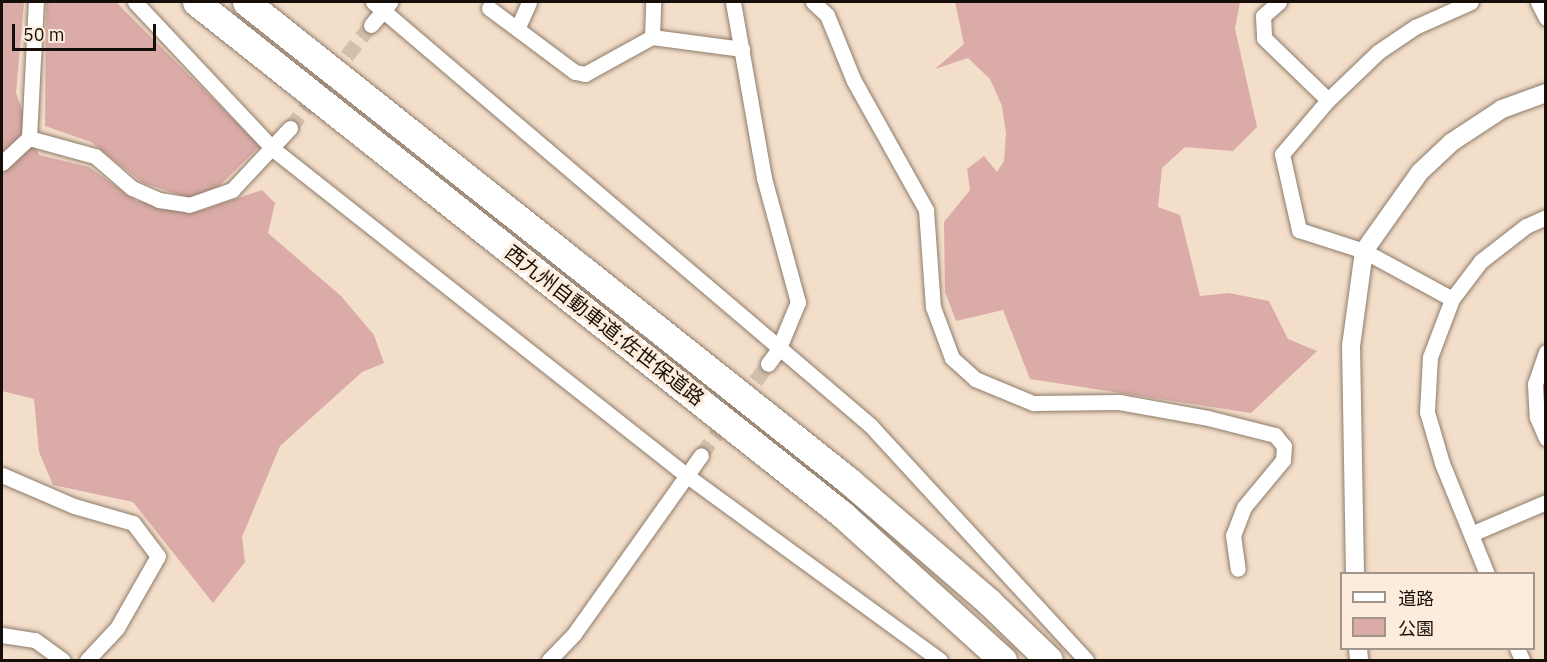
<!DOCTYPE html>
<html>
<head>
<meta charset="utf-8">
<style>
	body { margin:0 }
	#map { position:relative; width:1547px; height:662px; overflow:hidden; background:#f3deca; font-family:"IBM Plex Sans","Noto Sans JP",sans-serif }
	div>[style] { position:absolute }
	.green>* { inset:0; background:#daaba7 }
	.minor-tunnel>* { height:15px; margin-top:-7.5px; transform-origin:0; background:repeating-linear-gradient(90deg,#d2bfad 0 15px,transparent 0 23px) }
	.roads { filter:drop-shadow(0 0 2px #8d7b69) drop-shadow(0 0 2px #8d7b69) }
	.minor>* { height:15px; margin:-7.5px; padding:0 7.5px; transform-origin:7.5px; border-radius:7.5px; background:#fff }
	.tertiary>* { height:18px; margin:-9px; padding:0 9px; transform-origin:9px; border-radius:9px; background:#fff }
	.motorway>* { height:27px; margin:-13.5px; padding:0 13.5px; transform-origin:13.5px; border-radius:13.5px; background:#fff }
	span { translate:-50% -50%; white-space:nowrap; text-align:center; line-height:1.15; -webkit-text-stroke:6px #fdecdc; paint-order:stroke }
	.street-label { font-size:20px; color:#160f09 }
	.frame { position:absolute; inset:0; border:3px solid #160f09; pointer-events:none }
	.legend { position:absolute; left:1340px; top:572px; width:195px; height:78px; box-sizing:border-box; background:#fdecdc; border:2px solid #a19488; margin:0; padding:8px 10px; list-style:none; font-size:18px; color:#160f09 }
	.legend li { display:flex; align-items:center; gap:12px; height:30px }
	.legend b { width:30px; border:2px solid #a19488 }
	.scale { position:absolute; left:12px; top:24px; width:144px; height:27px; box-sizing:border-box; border:3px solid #160f09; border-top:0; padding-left:8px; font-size:18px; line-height:21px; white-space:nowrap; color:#160f09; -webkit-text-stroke:4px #fdecdc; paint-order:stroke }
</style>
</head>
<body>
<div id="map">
	<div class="green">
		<div style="clip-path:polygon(2px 2px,24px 2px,16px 93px,39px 155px,89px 167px,136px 201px,200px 211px,262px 190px,275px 203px,268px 233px,341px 296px,374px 335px,384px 363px,362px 372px,280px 446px,242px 537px,245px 562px,213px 603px,133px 502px,53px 485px,39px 452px,34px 399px,2px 391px)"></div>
		<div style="clip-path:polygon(46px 2px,116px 2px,260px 146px,219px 186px,190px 198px,143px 183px,91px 142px,45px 126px)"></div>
		<div style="clip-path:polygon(955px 2px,1240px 2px,1235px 29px,1257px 127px,1233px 151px,1185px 147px,1162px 168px,1158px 207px,1180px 215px,1200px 296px,1229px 293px,1269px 301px,1288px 339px,1317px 351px,1251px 413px,1030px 379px,1003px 310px,956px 321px,945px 292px,944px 222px,970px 190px,967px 169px,984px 156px,997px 172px,1004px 161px,1006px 133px,1002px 106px,990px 79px,968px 58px,935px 69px,964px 44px)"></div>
	</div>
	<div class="minor-tunnel">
		<div style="left:290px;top:128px;width:131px;rotate:-51.8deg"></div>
		<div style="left:701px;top:455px;width:113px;rotate:-53.6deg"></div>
	</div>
	<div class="roads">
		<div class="minor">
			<div style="left:135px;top:2px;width:202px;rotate:46.8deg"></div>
			<div style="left:273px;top:149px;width:526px;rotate:38.29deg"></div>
			<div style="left:686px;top:475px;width:314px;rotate:36.1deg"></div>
			<div style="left:373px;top:2px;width:653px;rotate:40.4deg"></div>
			<div style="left:870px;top:425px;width:319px;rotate:47.4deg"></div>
			<div style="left:733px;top:2px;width:179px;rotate:80deg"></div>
			<div style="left:764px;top:178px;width:129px;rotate:74.7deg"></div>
			<div style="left:798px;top:302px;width:52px;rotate:112.6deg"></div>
			<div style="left:778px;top:350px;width:17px;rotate:126deg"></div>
			<div style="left:813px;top:2px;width:19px;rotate:43deg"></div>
			<div style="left:827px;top:15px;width:71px;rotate:67.8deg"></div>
			<div style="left:854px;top:81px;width:148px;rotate:60.8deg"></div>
			<div style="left:926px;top:210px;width:97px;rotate:85.9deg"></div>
			<div style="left:933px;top:307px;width:54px;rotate:69.6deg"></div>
			<div style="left:952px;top:358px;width:31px;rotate:42deg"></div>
			<div style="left:975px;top:379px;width:63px;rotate:22.5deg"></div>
			<div style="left:1033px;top:403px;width:86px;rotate:-0.7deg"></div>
			<div style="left:1119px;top:402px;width:90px;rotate:10.2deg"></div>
			<div style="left:1208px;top:418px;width:69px;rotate:14.2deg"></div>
			<div style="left:1275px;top:435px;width:14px;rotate:51deg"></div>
			<div style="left:1284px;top:446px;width:14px;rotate:94deg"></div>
			<div style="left:1283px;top:460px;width:61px;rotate:129.7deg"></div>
			<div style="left:1244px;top:507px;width:30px;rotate:111deg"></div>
			<div style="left:1233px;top:535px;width:34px;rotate:82deg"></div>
			<div style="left:1279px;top:2px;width:21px;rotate:139deg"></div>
			<div style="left:1263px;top:16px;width:22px;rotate:87deg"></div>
			<div style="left:1264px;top:38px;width:89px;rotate:44.1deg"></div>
			<div style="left:1328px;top:100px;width:71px;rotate:130.4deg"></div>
			<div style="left:1282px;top:154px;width:78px;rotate:77.4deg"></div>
			<div style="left:1299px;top:230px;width:68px;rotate:17.9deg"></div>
			<div style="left:1364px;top:251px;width:100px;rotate:28.6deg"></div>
			<div style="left:1538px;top:2px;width:18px;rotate:63deg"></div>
			<div style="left:489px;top:8px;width:107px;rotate:36.7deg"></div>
			<div style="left:575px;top:72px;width:10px;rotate:11deg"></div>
			<div style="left:585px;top:74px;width:77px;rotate:-28.9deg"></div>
			<div style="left:652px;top:37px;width:91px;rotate:7.6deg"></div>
			<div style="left:371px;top:25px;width:30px;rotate:-50deg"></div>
			<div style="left:518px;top:27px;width:27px;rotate:-66deg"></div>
			<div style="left:652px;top:37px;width:35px;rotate:-88deg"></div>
			<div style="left:1328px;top:100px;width:69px;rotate:-43.8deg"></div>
			<div style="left:1378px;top:52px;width:45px;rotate:-34deg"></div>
			<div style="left:1415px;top:27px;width:61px;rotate:-24.1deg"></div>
			<div style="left:29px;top:138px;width:68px;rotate:15.3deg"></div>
			<div style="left:95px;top:156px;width:49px;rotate:40.9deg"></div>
			<div style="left:132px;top:188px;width:30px;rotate:24deg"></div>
			<div style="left:159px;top:200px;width:30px;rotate:9deg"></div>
			<div style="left:189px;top:205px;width:46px;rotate:-19.2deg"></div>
			<div style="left:232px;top:190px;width:85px;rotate:-46.9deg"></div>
			<div style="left:2px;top:163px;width:37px;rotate:-43deg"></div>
			<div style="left:29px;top:138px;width:136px;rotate:-87.1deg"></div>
			<div style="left:1546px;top:352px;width:34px;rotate:109deg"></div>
			<div style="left:1535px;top:384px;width:33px;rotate:87deg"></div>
			<div style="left:1537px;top:417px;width:23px;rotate:67deg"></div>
			<div style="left:2px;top:475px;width:78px;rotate:23.3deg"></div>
			<div style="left:74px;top:506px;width:61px;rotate:16.1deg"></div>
			<div style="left:133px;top:523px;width:41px;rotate:52.9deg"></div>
			<div style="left:158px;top:556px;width:83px;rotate:119.7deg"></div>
			<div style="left:117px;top:628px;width:44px;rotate:133.2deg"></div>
			<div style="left:1471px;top:534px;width:82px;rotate:-23.1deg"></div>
			<div style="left:1487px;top:574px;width:120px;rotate:-112.1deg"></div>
			<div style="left:1442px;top:463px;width:53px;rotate:-106.4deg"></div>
			<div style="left:1427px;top:412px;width:55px;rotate:-86.9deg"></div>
			<div style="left:1430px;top:357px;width:62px;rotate:-69.2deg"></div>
			<div style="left:1452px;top:299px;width:48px;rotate:-52.7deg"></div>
			<div style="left:1481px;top:261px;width:57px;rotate:-37.9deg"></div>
			<div style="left:1526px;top:226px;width:22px;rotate:-24deg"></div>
			<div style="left:2px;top:635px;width:33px;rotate:9deg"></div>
			<div style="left:35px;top:640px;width:34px;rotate:36deg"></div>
			<div style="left:1517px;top:648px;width:13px;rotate:67deg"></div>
			<div style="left:549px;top:660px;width:36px;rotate:-46deg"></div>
			<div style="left:574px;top:634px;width:219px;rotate:-54.6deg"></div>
		</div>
		<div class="tertiary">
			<div style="left:1355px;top:574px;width:228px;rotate:-91deg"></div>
			<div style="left:1351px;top:346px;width:96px;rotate:-82.2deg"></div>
			<div style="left:1364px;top:251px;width:97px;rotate:-54.7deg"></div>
			<div style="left:1420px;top:172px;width:44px;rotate:-43.2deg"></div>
			<div style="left:1452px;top:142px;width:60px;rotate:-33.4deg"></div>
			<div style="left:1502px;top:109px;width:47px;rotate:-20deg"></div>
			<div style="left:1358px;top:648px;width:12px;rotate:85deg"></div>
		</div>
		<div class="motorway">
			<div style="left:196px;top:2px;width:826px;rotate:38.41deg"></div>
			<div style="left:843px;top:515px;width:216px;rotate:42.2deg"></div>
			<div style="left:246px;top:2px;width:770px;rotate:38.46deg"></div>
			<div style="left:849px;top:481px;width:185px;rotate:40.8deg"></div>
			<div style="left:989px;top:602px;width:83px;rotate:44deg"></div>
		</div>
	</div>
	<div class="street-label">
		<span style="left:605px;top:325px;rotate:38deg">西九州自動車道;佐世保道路</span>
	</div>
	<div class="frame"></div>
	<ul class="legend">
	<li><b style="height:8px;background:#fff"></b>道路</li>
	<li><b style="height:16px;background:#daaba7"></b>公園</li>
	</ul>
	<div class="scale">50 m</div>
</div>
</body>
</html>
